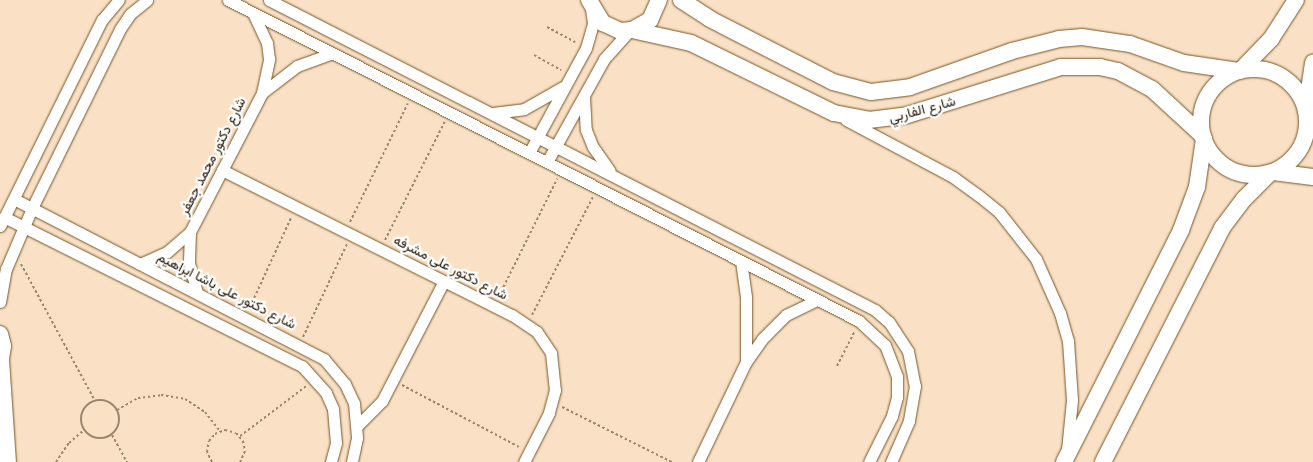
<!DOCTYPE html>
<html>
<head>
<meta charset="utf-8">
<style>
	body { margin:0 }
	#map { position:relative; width:1313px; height:462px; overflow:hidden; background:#fae1c5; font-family:Raleway,Vazirmatn,sans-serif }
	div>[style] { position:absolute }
	.path>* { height:2px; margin-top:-1px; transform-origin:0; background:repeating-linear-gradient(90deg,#9b876f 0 2.5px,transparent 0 5px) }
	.path>.ring { margin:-1px; padding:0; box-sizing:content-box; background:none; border:2px solid #9b876f; border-radius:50% }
	.roads { filter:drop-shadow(0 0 1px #775426) drop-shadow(0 0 1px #775426) }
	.street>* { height:11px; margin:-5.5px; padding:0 5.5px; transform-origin:5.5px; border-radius:5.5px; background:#fff }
	.secondary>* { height:16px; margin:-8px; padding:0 8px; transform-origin:8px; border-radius:8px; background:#fff }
	.secondary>.ring { margin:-8px; padding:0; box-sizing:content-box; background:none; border:16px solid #fff; border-radius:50% }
	span { translate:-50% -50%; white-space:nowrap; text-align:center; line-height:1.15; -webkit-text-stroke:4.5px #fff; paint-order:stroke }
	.street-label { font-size:14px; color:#261805 }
</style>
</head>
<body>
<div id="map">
	<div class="path">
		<div style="left:547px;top:27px;width:32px;rotate:28deg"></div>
		<div style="left:534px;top:55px;width:31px;rotate:29deg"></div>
		<div style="left:350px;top:222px;width:132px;rotate:-64deg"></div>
		<div style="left:385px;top:240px;width:133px;rotate:-63.2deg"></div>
		<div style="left:21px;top:264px;width:156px;rotate:61.6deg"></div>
		<div style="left:499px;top:296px;width:131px;rotate:-63.6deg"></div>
		<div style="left:250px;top:307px;width:98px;rotate:-65.3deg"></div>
		<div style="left:532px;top:315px;width:133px;rotate:-62.7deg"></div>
		<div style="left:303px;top:337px;width:103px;rotate:-64.7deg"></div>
		<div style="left:837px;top:366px;width:38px;rotate:-63deg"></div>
		<div style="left:402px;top:385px;width:132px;rotate:27.9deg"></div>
		<div class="ring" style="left:81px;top:400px;width:36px;height:36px"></div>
		<div style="left:562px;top:407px;width:123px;rotate:26.6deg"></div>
		<div style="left:117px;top:410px;width:24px;rotate:-30deg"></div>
		<div style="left:138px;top:398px;width:23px;rotate:-7deg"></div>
		<div style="left:161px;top:395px;width:24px;rotate:9deg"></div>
		<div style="left:185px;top:399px;width:24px;rotate:33deg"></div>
		<div style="left:205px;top:412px;width:24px;rotate:52deg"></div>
		<div style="left:112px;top:435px;width:31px;rotate:61deg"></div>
		<div style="left:240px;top:436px;width:83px;rotate:-37.1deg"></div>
		<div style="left:56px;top:462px;width:23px;rotate:-56deg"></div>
		<div style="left:69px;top:443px;width:20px;rotate:-41deg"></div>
		<div style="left:212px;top:462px;width:11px;rotate:-117deg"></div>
		<div style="left:207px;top:452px;width:11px;rotate:-80deg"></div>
		<div style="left:209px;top:441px;width:9px;rotate:-49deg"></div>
		<div style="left:215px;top:434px;width:11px;rotate:-22deg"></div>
		<div style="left:225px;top:430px;width:11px;rotate:15deg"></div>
		<div style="left:236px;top:433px;width:11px;rotate:49deg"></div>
		<div style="left:243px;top:441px;width:10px;rotate:79deg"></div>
		<div style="left:245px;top:451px;width:12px;rotate:114deg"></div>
	</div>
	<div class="roads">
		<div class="street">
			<div style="left:228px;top:0;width:708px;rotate:26.96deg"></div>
			<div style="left:859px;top:321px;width:35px;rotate:43deg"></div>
			<div style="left:885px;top:345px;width:34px;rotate:69deg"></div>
			<div style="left:897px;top:377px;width:20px;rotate:90deg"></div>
			<div style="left:897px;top:397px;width:20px;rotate:105deg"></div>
			<div style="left:892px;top:416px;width:51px;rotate:116.6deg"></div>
			<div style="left:269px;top:0;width:681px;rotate:27.09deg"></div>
			<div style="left:875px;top:310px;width:18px;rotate:41deg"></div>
			<div style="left:889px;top:322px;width:35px;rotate:57deg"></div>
			<div style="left:908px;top:351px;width:36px;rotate:79deg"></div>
			<div style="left:915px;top:386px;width:36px;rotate:100deg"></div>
			<div style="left:909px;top:421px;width:45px;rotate:113.7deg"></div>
			<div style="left:262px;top:93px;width:44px;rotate:-37.6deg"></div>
			<div style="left:297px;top:66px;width:37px;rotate:-20deg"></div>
			<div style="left:584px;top:96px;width:34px;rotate:87deg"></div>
			<div style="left:586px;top:130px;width:18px;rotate:68deg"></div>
			<div style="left:593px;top:147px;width:29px;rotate:55deg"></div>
			<div style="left:493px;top:113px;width:31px;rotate:-7deg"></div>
			<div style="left:524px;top:109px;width:45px;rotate:-29.4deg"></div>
			<div style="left:846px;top:120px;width:121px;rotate:28deg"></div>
			<div style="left:953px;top:177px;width:31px;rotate:36deg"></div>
			<div style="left:978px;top:195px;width:27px;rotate:39deg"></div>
			<div style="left:999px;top:212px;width:60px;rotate:51.8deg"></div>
			<div style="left:1036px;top:259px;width:59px;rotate:66deg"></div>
			<div style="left:1060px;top:313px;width:29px;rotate:74deg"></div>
			<div style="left:1068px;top:341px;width:59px;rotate:86.1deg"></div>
			<div style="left:1072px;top:400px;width:50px;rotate:95.7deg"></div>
			<div style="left:529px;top:153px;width:119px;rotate:-61.5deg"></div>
			<div style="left:586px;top:48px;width:26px;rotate:-74deg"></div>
			<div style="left:593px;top:23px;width:15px;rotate:-98deg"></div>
			<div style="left:547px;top:162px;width:118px;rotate:-61deg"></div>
			<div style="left:604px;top:59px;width:39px;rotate:-48deg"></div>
			<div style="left:222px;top:170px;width:324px;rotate:26.6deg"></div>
			<div style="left:512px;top:315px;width:30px;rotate:34deg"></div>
			<div style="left:537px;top:332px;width:25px;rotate:56deg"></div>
			<div style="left:551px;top:353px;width:37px;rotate:84deg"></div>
			<div style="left:555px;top:390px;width:24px;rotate:105deg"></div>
			<div style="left:549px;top:413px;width:55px;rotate:117deg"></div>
			<div style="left:14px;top:199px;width:349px;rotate:27.3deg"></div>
			<div style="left:324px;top:359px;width:33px;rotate:50deg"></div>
			<div style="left:345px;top:384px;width:21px;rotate:65deg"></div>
			<div style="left:354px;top:403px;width:35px;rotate:85deg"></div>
			<div style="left:357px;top:438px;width:25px;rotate:102deg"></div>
			<div style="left:4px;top:217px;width:333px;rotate:26.6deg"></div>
			<div style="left:302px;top:366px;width:36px;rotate:48deg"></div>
			<div style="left:326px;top:393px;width:17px;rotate:66deg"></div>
			<div style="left:333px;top:409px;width:34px;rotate:85deg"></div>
			<div style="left:336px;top:443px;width:20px;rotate:105deg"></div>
			<div style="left:0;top:226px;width:230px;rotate:-63.7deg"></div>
			<div style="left:102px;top:20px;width:26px;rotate:-50deg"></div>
			<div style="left:190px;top:232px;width:31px;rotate:92deg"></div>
			<div style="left:189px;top:263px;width:31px;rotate:75deg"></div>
			<div style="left:741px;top:261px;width:37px;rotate:82deg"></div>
			<div style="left:746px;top:298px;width:64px;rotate:90deg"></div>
			<div style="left:140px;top:264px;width:30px;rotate:-24deg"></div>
			<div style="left:167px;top:252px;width:30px;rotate:-41deg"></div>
			<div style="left:190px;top:232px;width:157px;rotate:-62.6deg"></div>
			<div style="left:262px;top:93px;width:35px;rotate:-78deg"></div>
			<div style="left:269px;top:59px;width:16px;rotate:-97deg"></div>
			<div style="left:267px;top:43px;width:33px;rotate:-115deg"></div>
			<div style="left:0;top:302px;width:34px;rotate:-80deg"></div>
			<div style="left:6px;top:269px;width:66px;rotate:-66.9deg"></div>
			<div style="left:32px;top:208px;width:199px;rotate:-63.8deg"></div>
			<div style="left:120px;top:29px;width:18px;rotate:-56deg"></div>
			<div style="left:130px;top:14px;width:22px;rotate:-39deg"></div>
			<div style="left:358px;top:425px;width:34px;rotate:-45deg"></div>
			<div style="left:382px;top:401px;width:135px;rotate:-62.7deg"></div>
			<div style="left:698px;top:462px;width:111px;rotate:-64.4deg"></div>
			<div style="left:746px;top:362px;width:28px;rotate:-55deg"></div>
			<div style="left:762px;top:339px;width:34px;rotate:-45deg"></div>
			<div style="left:786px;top:315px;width:34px;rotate:-26deg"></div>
		</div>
		<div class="secondary">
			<div style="left:589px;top:0;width:27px;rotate:59deg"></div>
			<div style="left:603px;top:23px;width:19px;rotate:25deg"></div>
			<div style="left:620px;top:31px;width:12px;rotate:-5deg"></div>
			<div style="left:632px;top:30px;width:21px;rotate:-29deg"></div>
			<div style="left:650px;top:20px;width:22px;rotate:-66deg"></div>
			<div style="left:681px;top:0;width:35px;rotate:33deg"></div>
			<div style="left:710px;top:19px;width:138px;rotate:27.1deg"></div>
			<div style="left:833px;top:82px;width:39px;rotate:15deg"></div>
			<div style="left:871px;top:92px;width:39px;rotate:-7deg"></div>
			<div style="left:910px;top:87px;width:108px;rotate:-19.4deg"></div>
			<div style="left:1012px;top:51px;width:49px;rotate:-14.3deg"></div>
			<div style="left:1059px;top:39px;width:23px;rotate:-5deg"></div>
			<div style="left:1082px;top:37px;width:49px;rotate:8.3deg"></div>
			<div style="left:1130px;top:44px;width:57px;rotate:19.4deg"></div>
			<div style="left:1184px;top:63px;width:55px;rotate:8.4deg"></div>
			<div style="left:632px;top:30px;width:60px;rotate:12.4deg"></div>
			<div style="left:691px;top:43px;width:159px;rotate:26.1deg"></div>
			<div style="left:834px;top:113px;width:36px;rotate:11deg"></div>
			<div style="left:869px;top:120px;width:35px;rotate:-7deg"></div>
			<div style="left:904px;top:116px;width:164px;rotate:-17.3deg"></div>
			<div style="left:1061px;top:67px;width:39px"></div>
			<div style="left:1100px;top:67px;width:18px;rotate:13deg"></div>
			<div style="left:1118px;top:71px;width:38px;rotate:28deg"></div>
			<div style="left:1152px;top:89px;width:69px;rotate:42.7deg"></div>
			<div class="ring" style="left:1201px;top:69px;width:90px;height:90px"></div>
			<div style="left:1240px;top:71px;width:45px;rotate:-45.9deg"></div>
			<div style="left:1271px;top:39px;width:46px;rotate:-57.3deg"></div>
			<div style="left:1306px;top:110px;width:48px;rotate:-81.5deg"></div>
			<div style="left:1273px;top:172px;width:40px;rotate:7.1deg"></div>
			<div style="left:0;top:334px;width:12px;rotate:76deg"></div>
			<div style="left:3px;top:346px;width:18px;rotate:99deg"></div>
			<div style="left:1px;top:360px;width:102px;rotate:86.1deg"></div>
			<div style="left:1064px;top:462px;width:260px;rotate:-63.2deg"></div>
			<div style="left:1181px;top:230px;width:46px;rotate:-69.6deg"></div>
			<div style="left:1197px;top:187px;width:49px;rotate:-81.7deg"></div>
			<div style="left:1103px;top:462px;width:263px;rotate:-63deg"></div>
			<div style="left:1222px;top:228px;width:36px;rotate:-53deg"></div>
			<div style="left:1244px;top:199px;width:37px;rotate:-45deg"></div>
		</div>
	</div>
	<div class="street-label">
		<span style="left:922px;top:109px;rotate:-15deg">شارع الفاربي</span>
		<span style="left:212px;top:156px;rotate:-63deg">شارع دكتور محمد جعفر</span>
		<span style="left:451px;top:267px;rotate:27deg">شارع دكتور على مشرفه</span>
		<span style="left:227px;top:290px;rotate:27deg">شارع دكتور على باشا ابراهيم</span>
	</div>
</div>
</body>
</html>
